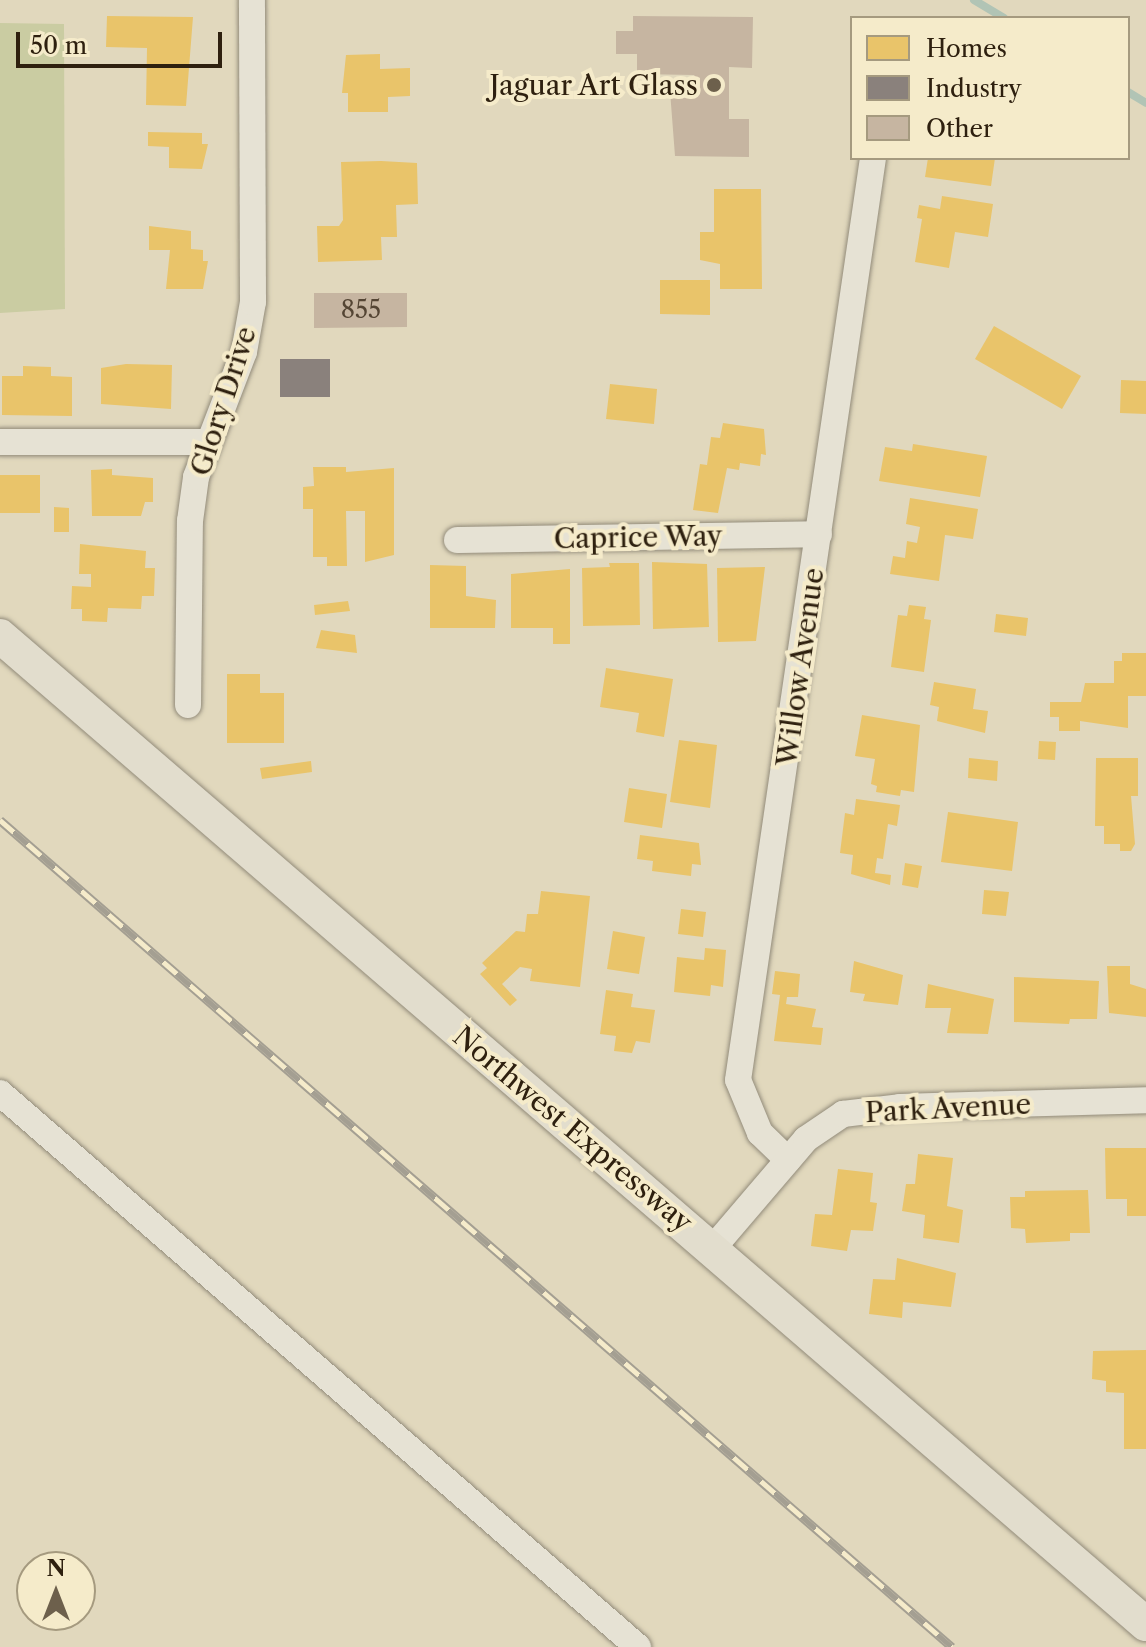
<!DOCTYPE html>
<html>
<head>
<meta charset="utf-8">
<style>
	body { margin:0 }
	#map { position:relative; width:1146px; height:1647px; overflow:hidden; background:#e1d8bd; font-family:"Libre Caslon Text",serif }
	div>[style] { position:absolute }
	.green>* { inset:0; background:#cacca2 }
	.homes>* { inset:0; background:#e9c46a }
	.industry>* { inset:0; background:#8a817c }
	.stream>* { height:8px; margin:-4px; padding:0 4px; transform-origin:4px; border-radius:4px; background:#b1c4b5 }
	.building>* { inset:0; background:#c6b5a1 }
	.roads { filter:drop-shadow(0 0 2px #928b7a) drop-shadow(0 0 2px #928b7a) }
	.minor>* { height:26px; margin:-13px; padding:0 13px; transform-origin:13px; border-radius:13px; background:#e6e2d4 }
	.major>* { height:34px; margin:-17px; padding:0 17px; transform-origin:17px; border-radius:17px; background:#e2ddcd }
	.rail>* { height:9px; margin-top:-4.5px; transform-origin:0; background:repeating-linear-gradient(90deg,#f5ebca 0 18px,#a49f92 0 36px); box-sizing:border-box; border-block:2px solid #a49f92 }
	.dots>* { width:22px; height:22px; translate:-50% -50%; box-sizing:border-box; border:4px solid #f5ebca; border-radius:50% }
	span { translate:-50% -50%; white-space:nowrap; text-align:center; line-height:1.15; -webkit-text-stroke:8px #f5ebca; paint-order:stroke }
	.number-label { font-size:24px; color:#544534 }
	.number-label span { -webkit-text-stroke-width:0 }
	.poi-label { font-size:28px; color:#2e200f }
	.right { translate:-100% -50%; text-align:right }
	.street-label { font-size:28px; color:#2e200f }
	.legend { position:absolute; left:850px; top:16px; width:280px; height:144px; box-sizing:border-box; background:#f5ebca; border:2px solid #a59a7f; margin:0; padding:10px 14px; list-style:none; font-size:24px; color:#2e200f }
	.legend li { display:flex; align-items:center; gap:16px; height:40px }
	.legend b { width:40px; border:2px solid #a59a7f }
	.north { position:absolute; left:16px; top:1551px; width:80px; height:80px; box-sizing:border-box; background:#f5ebca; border:2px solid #a59a7f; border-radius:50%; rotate:0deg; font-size:22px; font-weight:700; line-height:32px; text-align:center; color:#2e200f }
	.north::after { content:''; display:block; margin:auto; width:28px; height:36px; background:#6d604c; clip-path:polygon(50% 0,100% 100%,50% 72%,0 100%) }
	.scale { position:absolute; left:16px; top:32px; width:206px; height:36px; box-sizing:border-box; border:4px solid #2e200f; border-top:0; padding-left:10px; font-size:24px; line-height:28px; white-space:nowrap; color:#2e200f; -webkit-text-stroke:6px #f5ebca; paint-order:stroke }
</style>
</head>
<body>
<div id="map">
	<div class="green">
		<div style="clip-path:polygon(0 23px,64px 24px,65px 309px,0 313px)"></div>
	</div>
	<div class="homes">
		<div style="clip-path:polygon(107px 16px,193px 17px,186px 106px,146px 105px,147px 48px,106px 47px)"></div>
		<div style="clip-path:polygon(380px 54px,380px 69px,410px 68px,410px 96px,388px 97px,388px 112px,348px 112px,348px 93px,342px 93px,346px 55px)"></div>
		<div style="clip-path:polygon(148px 132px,202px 133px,202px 144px,208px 144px,202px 169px,169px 168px,169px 147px,148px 146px)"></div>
		<div style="clip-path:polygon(928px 158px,995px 158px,991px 186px,925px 177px)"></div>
		<div style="clip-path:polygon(381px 161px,417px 163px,418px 204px,396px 205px,397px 237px,381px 237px,382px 260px,318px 262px,317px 226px,339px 226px,343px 220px,341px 162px)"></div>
		<div style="clip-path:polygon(714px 189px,761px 189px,762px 289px,720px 289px,720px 264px,700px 260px,700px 232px,714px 232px)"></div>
		<div style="clip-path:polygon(942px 196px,993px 204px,988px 237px,955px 232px,949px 268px,915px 262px,922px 219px,917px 218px,919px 205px,940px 209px)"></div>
		<div style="clip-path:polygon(149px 226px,191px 231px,191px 249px,203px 250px,203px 261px,208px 261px,203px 289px,166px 289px,170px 250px,149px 250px)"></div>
		<div style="clip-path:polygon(660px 280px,710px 280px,710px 315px,660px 314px)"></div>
		<div style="clip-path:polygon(994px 326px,1081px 376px,1062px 409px,975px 359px)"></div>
		<div style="clip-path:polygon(126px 364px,172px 365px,171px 409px,101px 404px,101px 368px)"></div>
		<div style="clip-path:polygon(23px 366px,51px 367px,51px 376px,72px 377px,72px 416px,2px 415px,2px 376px,23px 376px)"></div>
		<div style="clip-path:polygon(1121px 380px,1146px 381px,1146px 414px,1120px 413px)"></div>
		<div style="clip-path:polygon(610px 384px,657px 389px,654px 424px,606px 419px)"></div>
		<div style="clip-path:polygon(723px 423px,764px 429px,766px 455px,761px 454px,760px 466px,740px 463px,739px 470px,727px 468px,718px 513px,693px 510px,700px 464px,707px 465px,711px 437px,720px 438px)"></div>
		<div style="clip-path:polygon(913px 444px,987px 456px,980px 497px,879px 481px,885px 447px,912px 451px)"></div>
		<div style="clip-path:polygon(313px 467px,346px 467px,346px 472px,394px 468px,394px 555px,365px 562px,365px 511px,346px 511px,347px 566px,327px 566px,327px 557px,313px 557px,313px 509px,303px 509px,303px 487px,314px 486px)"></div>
		<div style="clip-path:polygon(112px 469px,112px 475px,153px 478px,153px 502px,145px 502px,141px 516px,92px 516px,91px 470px)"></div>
		<div style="clip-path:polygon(0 475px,40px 475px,40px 513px,0 513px)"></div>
		<div style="clip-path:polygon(910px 498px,978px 509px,973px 539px,945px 535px,939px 581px,890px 574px,893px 556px,905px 558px,907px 541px,917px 543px,920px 527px,906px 524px)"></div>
		<div style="clip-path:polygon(54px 507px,69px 508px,69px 532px,54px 532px)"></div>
		<div style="clip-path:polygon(80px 544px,146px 551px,145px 568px,155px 568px,154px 596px,142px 596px,141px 609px,108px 608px,107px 622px,82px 621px,82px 609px,71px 609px,72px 586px,91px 587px,91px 574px,79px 574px)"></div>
		<div style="clip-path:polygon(652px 562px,707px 564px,709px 627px,653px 629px)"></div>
		<div style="clip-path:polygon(609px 563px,639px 563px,640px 625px,583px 626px,582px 568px,610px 567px)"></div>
		<div style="clip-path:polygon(430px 565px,466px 566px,466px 596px,496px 600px,495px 628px,430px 628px)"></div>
		<div style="clip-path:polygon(765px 567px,756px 641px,718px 642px,717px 568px)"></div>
		<div style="clip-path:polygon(570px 569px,570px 644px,553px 644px,553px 628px,511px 628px,511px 574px)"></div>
		<div style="clip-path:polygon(348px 601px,350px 611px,315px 615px,314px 605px)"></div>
		<div style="clip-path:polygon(909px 605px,926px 607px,924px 619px,931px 620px,924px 672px,891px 667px,898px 615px,907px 616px)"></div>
		<div style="clip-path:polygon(996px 614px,1028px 618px,1026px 636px,994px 632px)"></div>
		<div style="clip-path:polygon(321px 630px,355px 635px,357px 653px,316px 648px)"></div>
		<div style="clip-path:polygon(1122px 653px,1146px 653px,1146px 696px,1128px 696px,1128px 728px,1080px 721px,1080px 731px,1059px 731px,1059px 717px,1050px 717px,1050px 702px,1081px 702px,1085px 683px,1114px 683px,1114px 661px,1122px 661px)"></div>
		<div style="clip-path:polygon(606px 668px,673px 679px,664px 737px,636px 732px,639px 713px,600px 707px)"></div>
		<div style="clip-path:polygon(227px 674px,260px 674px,260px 693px,284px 693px,284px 743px,227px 743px)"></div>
		<div style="clip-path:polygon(934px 682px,976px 689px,973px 709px,988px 711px,985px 733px,937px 721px,939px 707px,930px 705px)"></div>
		<div style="clip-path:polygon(862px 715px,920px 725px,914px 792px,901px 790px,900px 796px,876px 792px,877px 786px,871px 784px,875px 759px,855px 756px)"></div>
		<div style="clip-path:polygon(679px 740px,717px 745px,710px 808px,670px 802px)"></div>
		<div style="clip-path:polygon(1039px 741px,1056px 742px,1055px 760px,1038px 759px)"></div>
		<div style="clip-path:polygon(969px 758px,998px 761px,997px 781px,968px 778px)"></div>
		<div style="clip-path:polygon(1096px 758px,1138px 758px,1138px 796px,1131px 796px,1135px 844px,1131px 851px,1120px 851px,1120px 844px,1104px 844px,1104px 826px,1095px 826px)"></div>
		<div style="clip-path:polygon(311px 761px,312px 772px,262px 779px,260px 768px)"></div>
		<div style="clip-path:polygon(629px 788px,667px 794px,662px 828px,624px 822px)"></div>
		<div style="clip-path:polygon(856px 799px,900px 805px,897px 826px,888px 824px,883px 859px,877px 858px,875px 873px,891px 875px,890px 885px,851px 874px,853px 855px,840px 853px,845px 813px,854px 815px)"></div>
		<div style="clip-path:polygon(948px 812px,1018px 822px,1012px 871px,941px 862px)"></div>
		<div style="clip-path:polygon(640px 835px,699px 843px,701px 865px,692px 864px,691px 876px,652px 871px,653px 861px,637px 859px)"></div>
		<div style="clip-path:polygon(905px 863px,922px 866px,918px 888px,902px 885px)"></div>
		<div style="clip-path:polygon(984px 890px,1009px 892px,1006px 916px,982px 914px)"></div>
		<div style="clip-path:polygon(541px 891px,590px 896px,580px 987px,530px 981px,532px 969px,520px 967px,502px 984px,517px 1000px,510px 1006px,480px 974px,487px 968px,482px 963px,516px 931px,525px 932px,527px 914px,538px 914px)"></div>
		<div style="clip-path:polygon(681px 909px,706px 912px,703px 937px,678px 934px)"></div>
		<div style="clip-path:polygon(613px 931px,645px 937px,639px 974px,607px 969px)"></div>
		<div style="clip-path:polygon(705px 948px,726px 950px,723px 987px,711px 985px,710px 996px,674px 992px,677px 957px,704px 960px)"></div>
		<div style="clip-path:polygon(854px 961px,903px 975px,898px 1005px,863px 1001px,865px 994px,850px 992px)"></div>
		<div style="clip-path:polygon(1107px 966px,1130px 966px,1130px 984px,1146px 989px,1146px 1017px,1109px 1013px)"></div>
		<div style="clip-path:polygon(775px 971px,800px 974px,798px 997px,787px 997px,786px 1004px,816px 1009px,812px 1027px,823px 1028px,821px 1045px,774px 1041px,780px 995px,772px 994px)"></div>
		<div style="clip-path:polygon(1014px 977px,1099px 981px,1097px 1019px,1070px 1019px,1069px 1024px,1014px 1022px)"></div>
		<div style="clip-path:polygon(928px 984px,994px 999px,988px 1034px,947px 1033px,951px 1008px,925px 1008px)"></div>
		<div style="clip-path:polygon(606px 990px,633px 994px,631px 1007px,655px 1010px,650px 1043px,636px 1041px,632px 1053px,614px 1051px,616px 1036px,600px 1034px)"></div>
		<div style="clip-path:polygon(1105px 1148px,1146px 1148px,1146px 1216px,1127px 1216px,1127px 1199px,1106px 1199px)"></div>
		<div style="clip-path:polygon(918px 1154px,953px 1158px,947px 1206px,963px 1210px,959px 1243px,923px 1238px,925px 1215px,902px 1211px,906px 1184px,915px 1184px)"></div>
		<div style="clip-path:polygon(838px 1169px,873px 1173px,870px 1202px,877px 1203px,873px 1231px,851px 1230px,847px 1251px,811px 1246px,815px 1214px,832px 1215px)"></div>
		<div style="clip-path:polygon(1088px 1190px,1090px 1233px,1070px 1233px,1070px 1241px,1026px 1243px,1025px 1229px,1011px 1228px,1010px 1197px,1025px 1197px,1025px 1191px)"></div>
		<div style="clip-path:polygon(897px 1258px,956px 1273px,951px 1307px,903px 1302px,902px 1318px,869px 1314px,873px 1279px,895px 1280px)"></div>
		<div style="clip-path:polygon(1146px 1350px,1146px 1449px,1124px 1449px,1124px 1393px,1106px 1392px,1106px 1381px,1092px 1379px,1093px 1351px)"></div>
	</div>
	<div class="industry">
		<div style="clip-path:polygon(280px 359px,330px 359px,330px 397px,280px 397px)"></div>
	</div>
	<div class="stream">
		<div style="left:974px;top:0;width:35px;rotate:31deg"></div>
		<div style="left:1128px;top:92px;width:21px;rotate:31deg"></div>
	</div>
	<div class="building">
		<div style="clip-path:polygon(633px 16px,753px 17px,752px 68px,729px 67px,729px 119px,749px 119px,749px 157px,675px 156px,670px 91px,698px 91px,698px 80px,694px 75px,637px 74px,637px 54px,616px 54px,616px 31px,633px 31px)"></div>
		<div style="clip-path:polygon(314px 293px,407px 293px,407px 327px,314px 328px)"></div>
	</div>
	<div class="roads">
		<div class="minor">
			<div style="left:0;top:442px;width:207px"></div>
			<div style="left:457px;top:540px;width:362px;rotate:-0.9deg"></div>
			<div style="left:188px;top:705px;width:184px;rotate:-89.4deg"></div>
			<div style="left:190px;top:521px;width:44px;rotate:-82.2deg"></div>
			<div style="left:196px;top:477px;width:134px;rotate:-69deg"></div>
			<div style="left:244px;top:352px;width:51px;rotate:-79.8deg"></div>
			<div style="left:253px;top:302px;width:302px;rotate:-90.2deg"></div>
			<div style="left:0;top:1093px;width:845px;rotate:40.97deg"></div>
			<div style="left:788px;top:1160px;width:39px;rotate:-136deg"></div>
			<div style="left:760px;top:1133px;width:57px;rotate:-112.5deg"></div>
			<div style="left:738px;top:1080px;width:932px;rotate:-81.67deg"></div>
			<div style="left:713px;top:1248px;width:143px;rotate:-49.5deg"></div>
			<div style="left:806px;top:1139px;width:45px;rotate:-34deg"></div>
			<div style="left:843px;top:1114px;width:57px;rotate:-7deg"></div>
			<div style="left:900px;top:1107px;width:246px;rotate:-1.6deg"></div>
		</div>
		<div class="major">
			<div style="left:0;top:636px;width:1513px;rotate:40.77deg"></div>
		</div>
	</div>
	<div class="rail">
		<div style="left:0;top:820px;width:1261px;rotate:40.98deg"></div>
	</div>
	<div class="dots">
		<div style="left:714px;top:85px;background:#6d604c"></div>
	</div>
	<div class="number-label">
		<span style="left:361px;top:310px">855</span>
	</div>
	<div class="poi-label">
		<span class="right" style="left:698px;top:85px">Jaguar Art Glass</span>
	</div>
	<div class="street-label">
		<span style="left:223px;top:401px;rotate:-72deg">Glory Drive</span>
		<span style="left:638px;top:537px;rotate:-1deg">Caprice Way</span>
		<span style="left:800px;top:667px;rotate:-82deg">Willow Avenue</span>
		<span style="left:948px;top:1108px;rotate:-3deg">Park Avenue</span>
		<span style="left:573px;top:1129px;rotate:40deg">Northwest Expressway</span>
	</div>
	<ul class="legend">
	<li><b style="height:22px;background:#e9c46a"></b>Homes</li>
	<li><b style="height:22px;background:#8a817c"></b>Industry</li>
	<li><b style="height:22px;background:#c6b5a1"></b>Other</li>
	</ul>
	<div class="north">N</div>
	<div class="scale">50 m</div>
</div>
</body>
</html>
